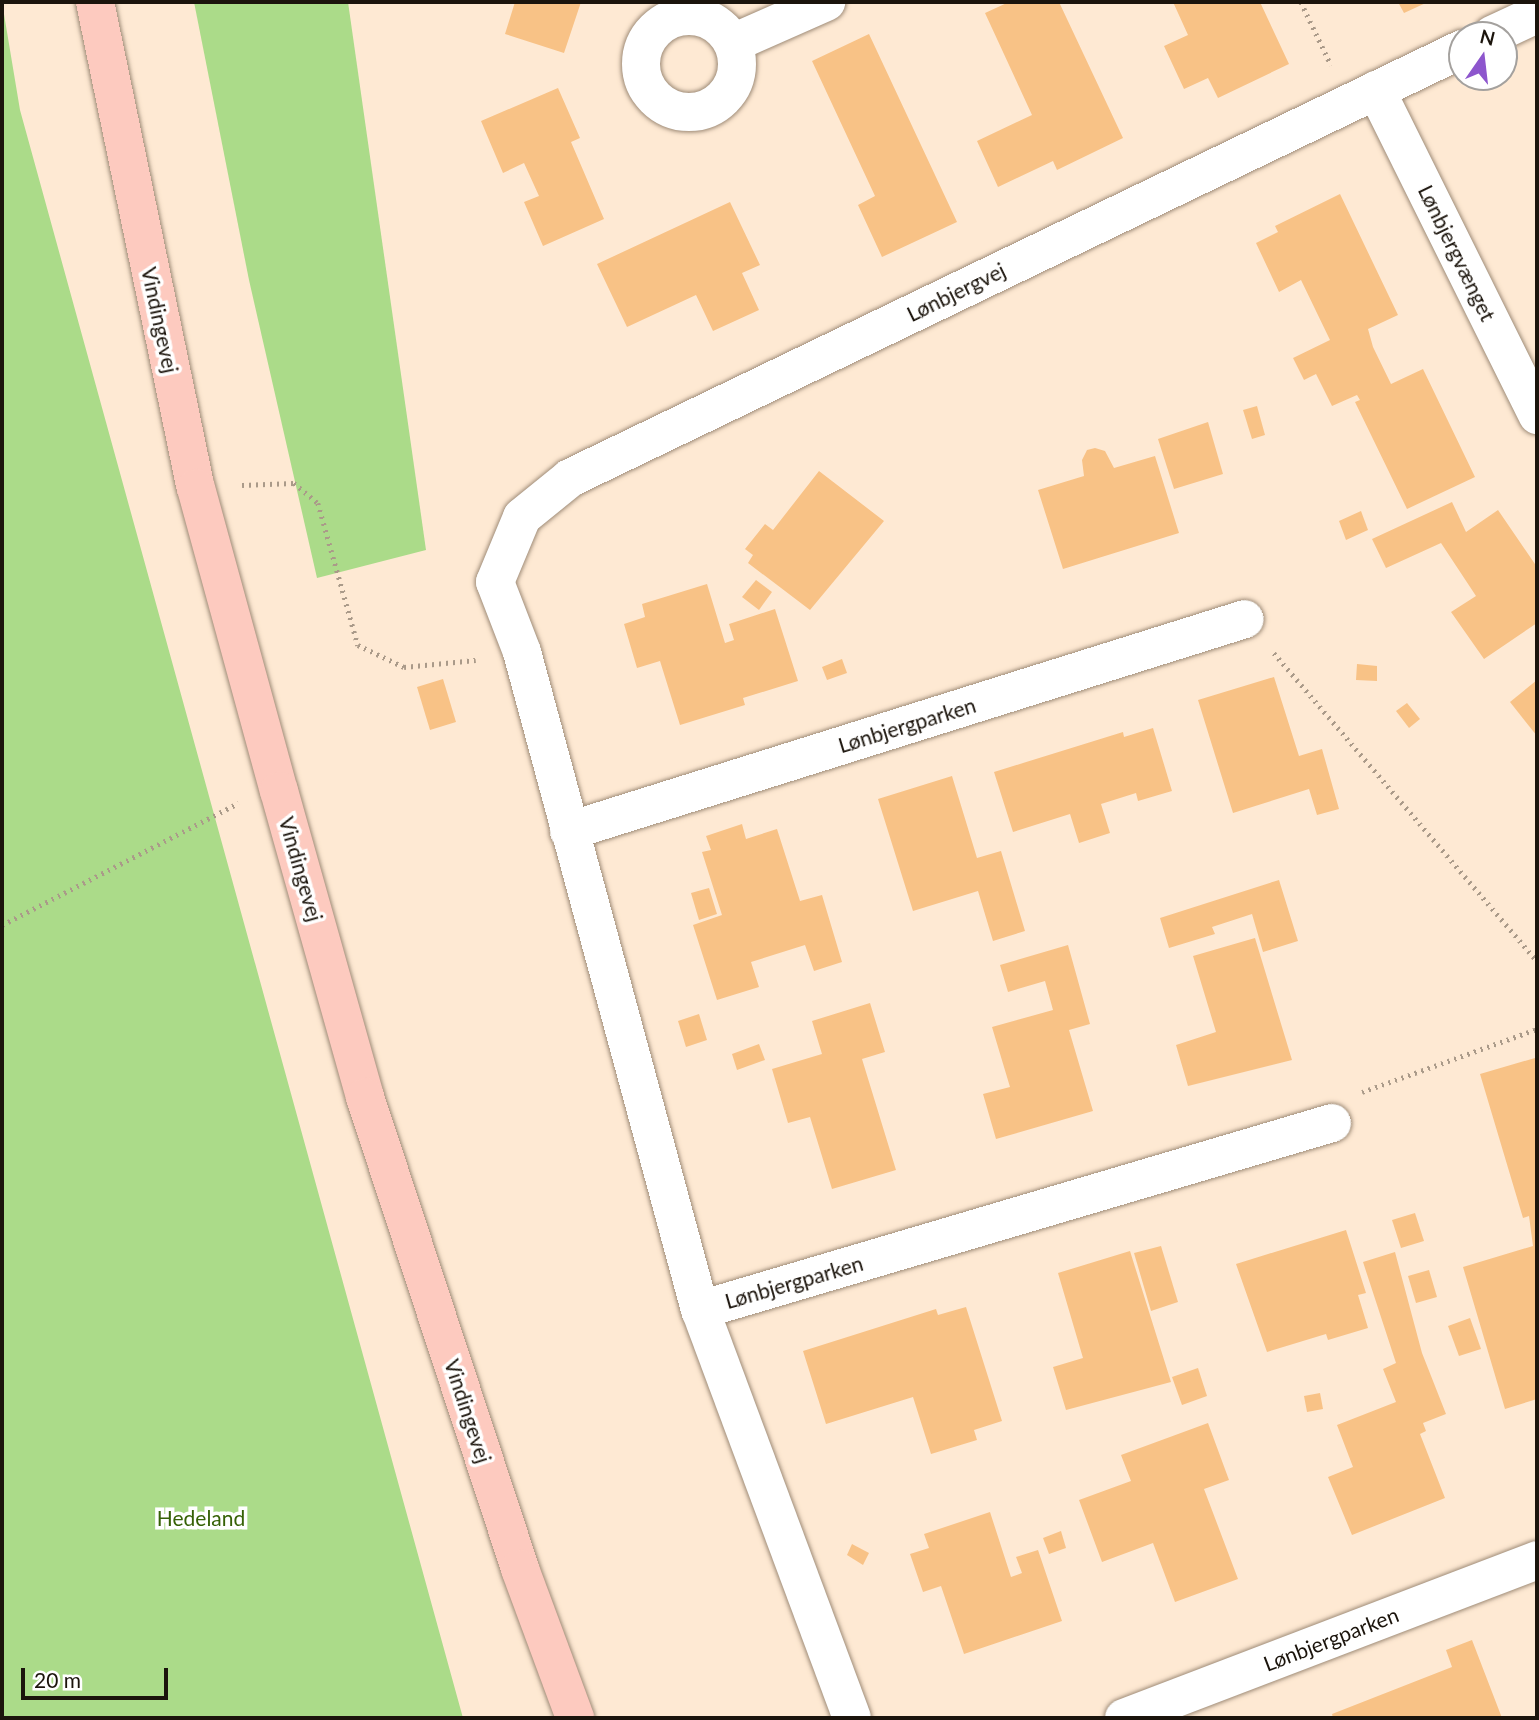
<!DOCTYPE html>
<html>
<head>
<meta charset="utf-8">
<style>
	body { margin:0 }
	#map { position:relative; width:1539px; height:1720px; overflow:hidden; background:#fee9d3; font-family:Lato,sans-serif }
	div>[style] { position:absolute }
	.green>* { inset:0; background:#abdb89 }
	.building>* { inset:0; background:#f8c286 }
	.path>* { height:4.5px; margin-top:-2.25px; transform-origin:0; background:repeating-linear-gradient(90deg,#aa9a89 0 2px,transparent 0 7px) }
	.roads { filter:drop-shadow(0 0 2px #9f8c78) drop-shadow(0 0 2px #9f8c78) }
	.minor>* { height:38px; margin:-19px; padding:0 19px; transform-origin:19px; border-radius:19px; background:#fff }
	.minor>.ring { margin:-19px; padding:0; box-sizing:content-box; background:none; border:38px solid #fff; border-radius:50% }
	.major>* { height:38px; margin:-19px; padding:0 19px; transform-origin:19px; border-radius:19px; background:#fdcabf }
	span { translate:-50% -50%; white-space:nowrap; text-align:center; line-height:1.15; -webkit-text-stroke:7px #fff; paint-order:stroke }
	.street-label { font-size:21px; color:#1b140c }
	.park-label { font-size:21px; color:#366106 }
	.frame { position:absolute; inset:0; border:4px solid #1b140c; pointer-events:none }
	.north { position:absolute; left:1448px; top:21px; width:70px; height:70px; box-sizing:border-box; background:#fff; border:2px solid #a4a19e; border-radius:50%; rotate:14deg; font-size:19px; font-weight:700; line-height:28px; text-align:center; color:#1b140c }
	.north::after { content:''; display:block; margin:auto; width:24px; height:32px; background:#8d56cd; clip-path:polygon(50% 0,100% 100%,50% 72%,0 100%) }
	.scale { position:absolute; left:21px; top:1668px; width:147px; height:32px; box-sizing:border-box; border:4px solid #1b140c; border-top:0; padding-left:9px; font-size:21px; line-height:24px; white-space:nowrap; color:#1b140c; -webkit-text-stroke:5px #fff; paint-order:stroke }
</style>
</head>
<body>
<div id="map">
	<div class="green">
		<div style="clip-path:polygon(2px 2px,20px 110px,463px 1718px,2px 1718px)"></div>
		<div style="clip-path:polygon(194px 2px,348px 2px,426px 550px,317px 578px,249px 280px)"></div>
	</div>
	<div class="building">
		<div style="clip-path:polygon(515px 2px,581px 2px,564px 53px,505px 34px)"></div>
		<div style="clip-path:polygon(1009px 2px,1059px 2px,1123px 138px,1057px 170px,1053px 161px,998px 187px,977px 141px,1032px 115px,985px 13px)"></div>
		<div style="clip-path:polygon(1173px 2px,1260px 2px,1289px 64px,1218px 98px,1208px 78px,1184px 89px,1164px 46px,1188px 35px)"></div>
		<div style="clip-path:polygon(1398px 2px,1428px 2px,1404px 13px)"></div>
		<div style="clip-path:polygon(869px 34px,957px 222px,882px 257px,858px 205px,875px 196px,812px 61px)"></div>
		<div style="clip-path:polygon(558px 88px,580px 138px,571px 142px,604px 219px,543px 246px,524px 202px,539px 196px,524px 163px,503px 173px,481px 121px)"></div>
		<div style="clip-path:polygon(1340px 194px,1398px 315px,1368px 329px,1373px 347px,1391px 384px,1423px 369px,1475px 477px,1407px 509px,1355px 402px,1360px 400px,1357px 395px,1332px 406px,1316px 374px,1304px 380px,1293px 358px,1330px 340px,1301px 280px,1279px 292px,1256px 243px,1278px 232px,1275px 226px)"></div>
		<div style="clip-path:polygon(730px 202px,760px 265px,742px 273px,759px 310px,713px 331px,696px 295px,627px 327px,597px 264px)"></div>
		<div style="clip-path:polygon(1257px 406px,1265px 435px,1252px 439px,1243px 410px)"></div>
		<div style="clip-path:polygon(1208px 422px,1223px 474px,1174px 489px,1158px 439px)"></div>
		<div style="clip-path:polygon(1095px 448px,1105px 451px,1114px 468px,1155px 456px,1179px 533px,1063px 569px,1038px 490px,1084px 476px,1082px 460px,1087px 450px)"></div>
		<div style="clip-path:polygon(819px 471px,884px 521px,810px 610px,748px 563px,753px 555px,745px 549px,765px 524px,773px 530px)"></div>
		<div style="clip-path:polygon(1452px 502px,1466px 532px,1498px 510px,1537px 567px,1537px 623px,1484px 659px,1451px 612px,1476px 596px,1441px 543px,1386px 568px,1372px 539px)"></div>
		<div style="clip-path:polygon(1361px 511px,1368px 530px,1346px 540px,1339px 521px)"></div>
		<div style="clip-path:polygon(756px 580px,772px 592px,759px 610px,742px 597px)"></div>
		<div style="clip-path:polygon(707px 584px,725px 643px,734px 640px,729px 624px,775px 609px,798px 681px,743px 698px,745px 705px,680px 725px,660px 661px,637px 668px,624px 624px,645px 617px,642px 604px)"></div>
		<div style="clip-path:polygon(842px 659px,847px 673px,827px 680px,822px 667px)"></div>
		<div style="clip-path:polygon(1357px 664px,1377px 666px,1377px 681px,1356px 680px)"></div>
		<div style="clip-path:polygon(1274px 677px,1299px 756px,1322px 749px,1339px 809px,1317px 815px,1309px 789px,1233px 813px,1198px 700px)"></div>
		<div style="clip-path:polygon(443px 679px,456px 722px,430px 730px,417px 687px)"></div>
		<div style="clip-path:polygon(1537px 680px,1537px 736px,1510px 702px)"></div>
		<div style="clip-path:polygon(1407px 703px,1420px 719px,1409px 728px,1396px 711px)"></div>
		<div style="clip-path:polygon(1153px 728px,1172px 791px,1138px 801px,1136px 793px,1101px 804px,1110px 833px,1079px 843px,1070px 814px,1013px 832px,994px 772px,1123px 732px,1124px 737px)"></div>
		<div style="clip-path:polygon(952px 776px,977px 858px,1001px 851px,1025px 931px,993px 941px,978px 891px,913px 911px,878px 799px)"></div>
		<div style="clip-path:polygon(742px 824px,746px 839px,777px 829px,800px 901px,822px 895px,842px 962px,814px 971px,805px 945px,751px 962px,759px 987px,717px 1000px,693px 925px,722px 915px,702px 852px,711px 850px,706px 836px)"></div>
		<div style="clip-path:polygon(1279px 880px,1298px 941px,1263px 952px,1252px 914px,1212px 927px,1215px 934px,1169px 948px,1160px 918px)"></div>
		<div style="clip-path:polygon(709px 888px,717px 914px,699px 920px,691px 893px)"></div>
		<div style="clip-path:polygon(1255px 938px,1292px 1060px,1188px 1086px,1176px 1045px,1216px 1032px,1193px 956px)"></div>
		<div style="clip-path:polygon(1068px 945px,1090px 1024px,1069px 1030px,1093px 1111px,996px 1139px,983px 1094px,1010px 1087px,992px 1027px,1053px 1010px,1045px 981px,1008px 992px,1000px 965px)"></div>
		<div style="clip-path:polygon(870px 1003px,885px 1052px,862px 1059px,896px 1170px,832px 1189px,810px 1117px,788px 1123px,772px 1069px,822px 1054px,812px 1021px)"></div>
		<div style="clip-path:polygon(699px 1014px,707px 1040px,686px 1047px,678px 1021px)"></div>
		<div style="clip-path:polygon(759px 1044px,765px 1060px,737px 1070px,732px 1054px)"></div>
		<div style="clip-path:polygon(1535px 1058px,1537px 1399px,1505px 1409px,1463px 1267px,1533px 1246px,1529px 1216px,1523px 1218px,1480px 1074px)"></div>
		<div style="clip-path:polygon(1415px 1213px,1424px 1241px,1401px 1248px,1392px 1220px)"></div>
		<div style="clip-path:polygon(1346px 1230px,1366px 1293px,1358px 1295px,1368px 1328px,1328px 1340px,1326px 1334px,1267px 1352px,1236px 1264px)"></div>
		<div style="clip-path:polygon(1161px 1246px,1178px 1302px,1151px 1311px,1134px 1253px)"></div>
		<div style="clip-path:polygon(1130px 1251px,1171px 1382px,1066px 1410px,1053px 1367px,1083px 1358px,1058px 1273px)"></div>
		<div style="clip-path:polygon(1395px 1252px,1422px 1353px,1446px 1414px,1423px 1423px,1426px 1431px,1420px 1434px,1445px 1498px,1352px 1535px,1328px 1477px,1353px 1467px,1337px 1425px,1396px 1402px,1383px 1369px,1396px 1363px,1363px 1262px)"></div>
		<div style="clip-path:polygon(1429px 1270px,1437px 1297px,1416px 1303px,1408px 1276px)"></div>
		<div style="clip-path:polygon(966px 1307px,1002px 1421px,974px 1430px,977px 1440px,931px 1454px,913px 1397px,826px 1424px,803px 1351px,936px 1309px,938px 1315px)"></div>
		<div style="clip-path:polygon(1470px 1318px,1481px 1349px,1459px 1356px,1448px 1326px)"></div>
		<div style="clip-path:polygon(1198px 1368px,1207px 1396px,1182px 1405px,1172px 1377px)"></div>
		<div style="clip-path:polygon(1320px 1393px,1323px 1409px,1307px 1412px,1304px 1396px)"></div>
		<div style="clip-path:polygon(1208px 1423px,1229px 1480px,1204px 1489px,1238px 1579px,1175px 1602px,1153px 1543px,1102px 1562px,1079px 1500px,1131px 1481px,1121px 1455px)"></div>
		<div style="clip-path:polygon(990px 1512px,1011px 1577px,1022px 1573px,1016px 1557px,1038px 1550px,1062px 1621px,964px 1654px,941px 1586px,923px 1592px,910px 1554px,929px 1548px,924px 1534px)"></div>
		<div style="clip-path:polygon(1061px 1531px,1066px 1548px,1049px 1554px,1043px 1538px)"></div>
		<div style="clip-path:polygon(852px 1544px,869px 1553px,863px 1565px,847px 1555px)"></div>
		<div style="clip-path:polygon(1472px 1640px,1502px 1718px,1333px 1718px,1332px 1714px,1452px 1667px,1446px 1650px)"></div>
	</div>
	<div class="path">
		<div style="left:1301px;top:2px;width:70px;rotate:64.5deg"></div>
		<div style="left:242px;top:485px;width:52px;rotate:-2.2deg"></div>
		<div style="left:294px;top:483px;width:31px;rotate:40deg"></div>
		<div style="left:318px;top:503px;width:148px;rotate:74.3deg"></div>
		<div style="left:358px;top:645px;width:51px;rotate:25.6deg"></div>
		<div style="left:404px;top:667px;width:72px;rotate:-5.6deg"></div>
		<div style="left:1274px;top:653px;width:405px;rotate:49.5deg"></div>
		<div style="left:2px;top:925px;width:266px;rotate:-27.3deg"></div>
		<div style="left:1362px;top:1092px;width:186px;rotate:-19.8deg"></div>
	</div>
	<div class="roads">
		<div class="minor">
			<div class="ring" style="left:641px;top:16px;width:58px;height:58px"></div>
			<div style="left:1492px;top:35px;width:50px;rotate:-25deg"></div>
			<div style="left:733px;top:43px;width:102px;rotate:-23.8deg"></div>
			<div style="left:1376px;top:90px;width:363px;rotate:63.6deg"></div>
			<div style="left:569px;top:831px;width:708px;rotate:-17.41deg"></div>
			<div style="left:700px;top:1310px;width:659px;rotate:-16.48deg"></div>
			<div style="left:852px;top:1718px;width:435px;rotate:-110.4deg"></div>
			<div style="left:700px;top:1310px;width:682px;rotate:-105.14deg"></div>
			<div style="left:522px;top:652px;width:75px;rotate:-111.1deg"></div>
			<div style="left:495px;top:582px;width:70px;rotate:-67.4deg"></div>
			<div style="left:522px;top:517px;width:62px;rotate:-39.1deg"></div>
			<div style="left:570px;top:478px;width:990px;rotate:-25.68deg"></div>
			<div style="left:1124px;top:1718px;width:442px;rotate:-20.9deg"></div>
		</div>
		<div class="major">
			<div style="left:95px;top:2px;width:496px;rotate:78.3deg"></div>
			<div style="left:196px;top:488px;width:314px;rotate:74.7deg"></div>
			<div style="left:279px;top:791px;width:318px;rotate:74.3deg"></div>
			<div style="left:365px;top:1097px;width:497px;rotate:71.8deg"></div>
			<div style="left:520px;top:1569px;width:159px;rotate:69.7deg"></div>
		</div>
	</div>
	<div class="street-label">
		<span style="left:1457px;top:253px;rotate:64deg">Lønbjergvænget</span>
		<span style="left:956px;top:292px;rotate:-26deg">Lønbjergvej</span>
		<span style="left:160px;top:320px;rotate:78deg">Vindingevej</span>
		<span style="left:907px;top:725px;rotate:-17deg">Lønbjergparken</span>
		<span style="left:301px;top:869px;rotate:74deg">Vindingevej</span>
		<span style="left:794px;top:1282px;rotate:-16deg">Lønbjergparken</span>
		<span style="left:468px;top:1411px;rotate:72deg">Vindingevej</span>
		<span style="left:1331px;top:1639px;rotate:-21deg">Lønbjergparken</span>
	</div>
	<div class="park-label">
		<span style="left:201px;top:1518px">Hedeland</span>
	</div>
	<div class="frame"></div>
	<div class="north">N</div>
	<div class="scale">20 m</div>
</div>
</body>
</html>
